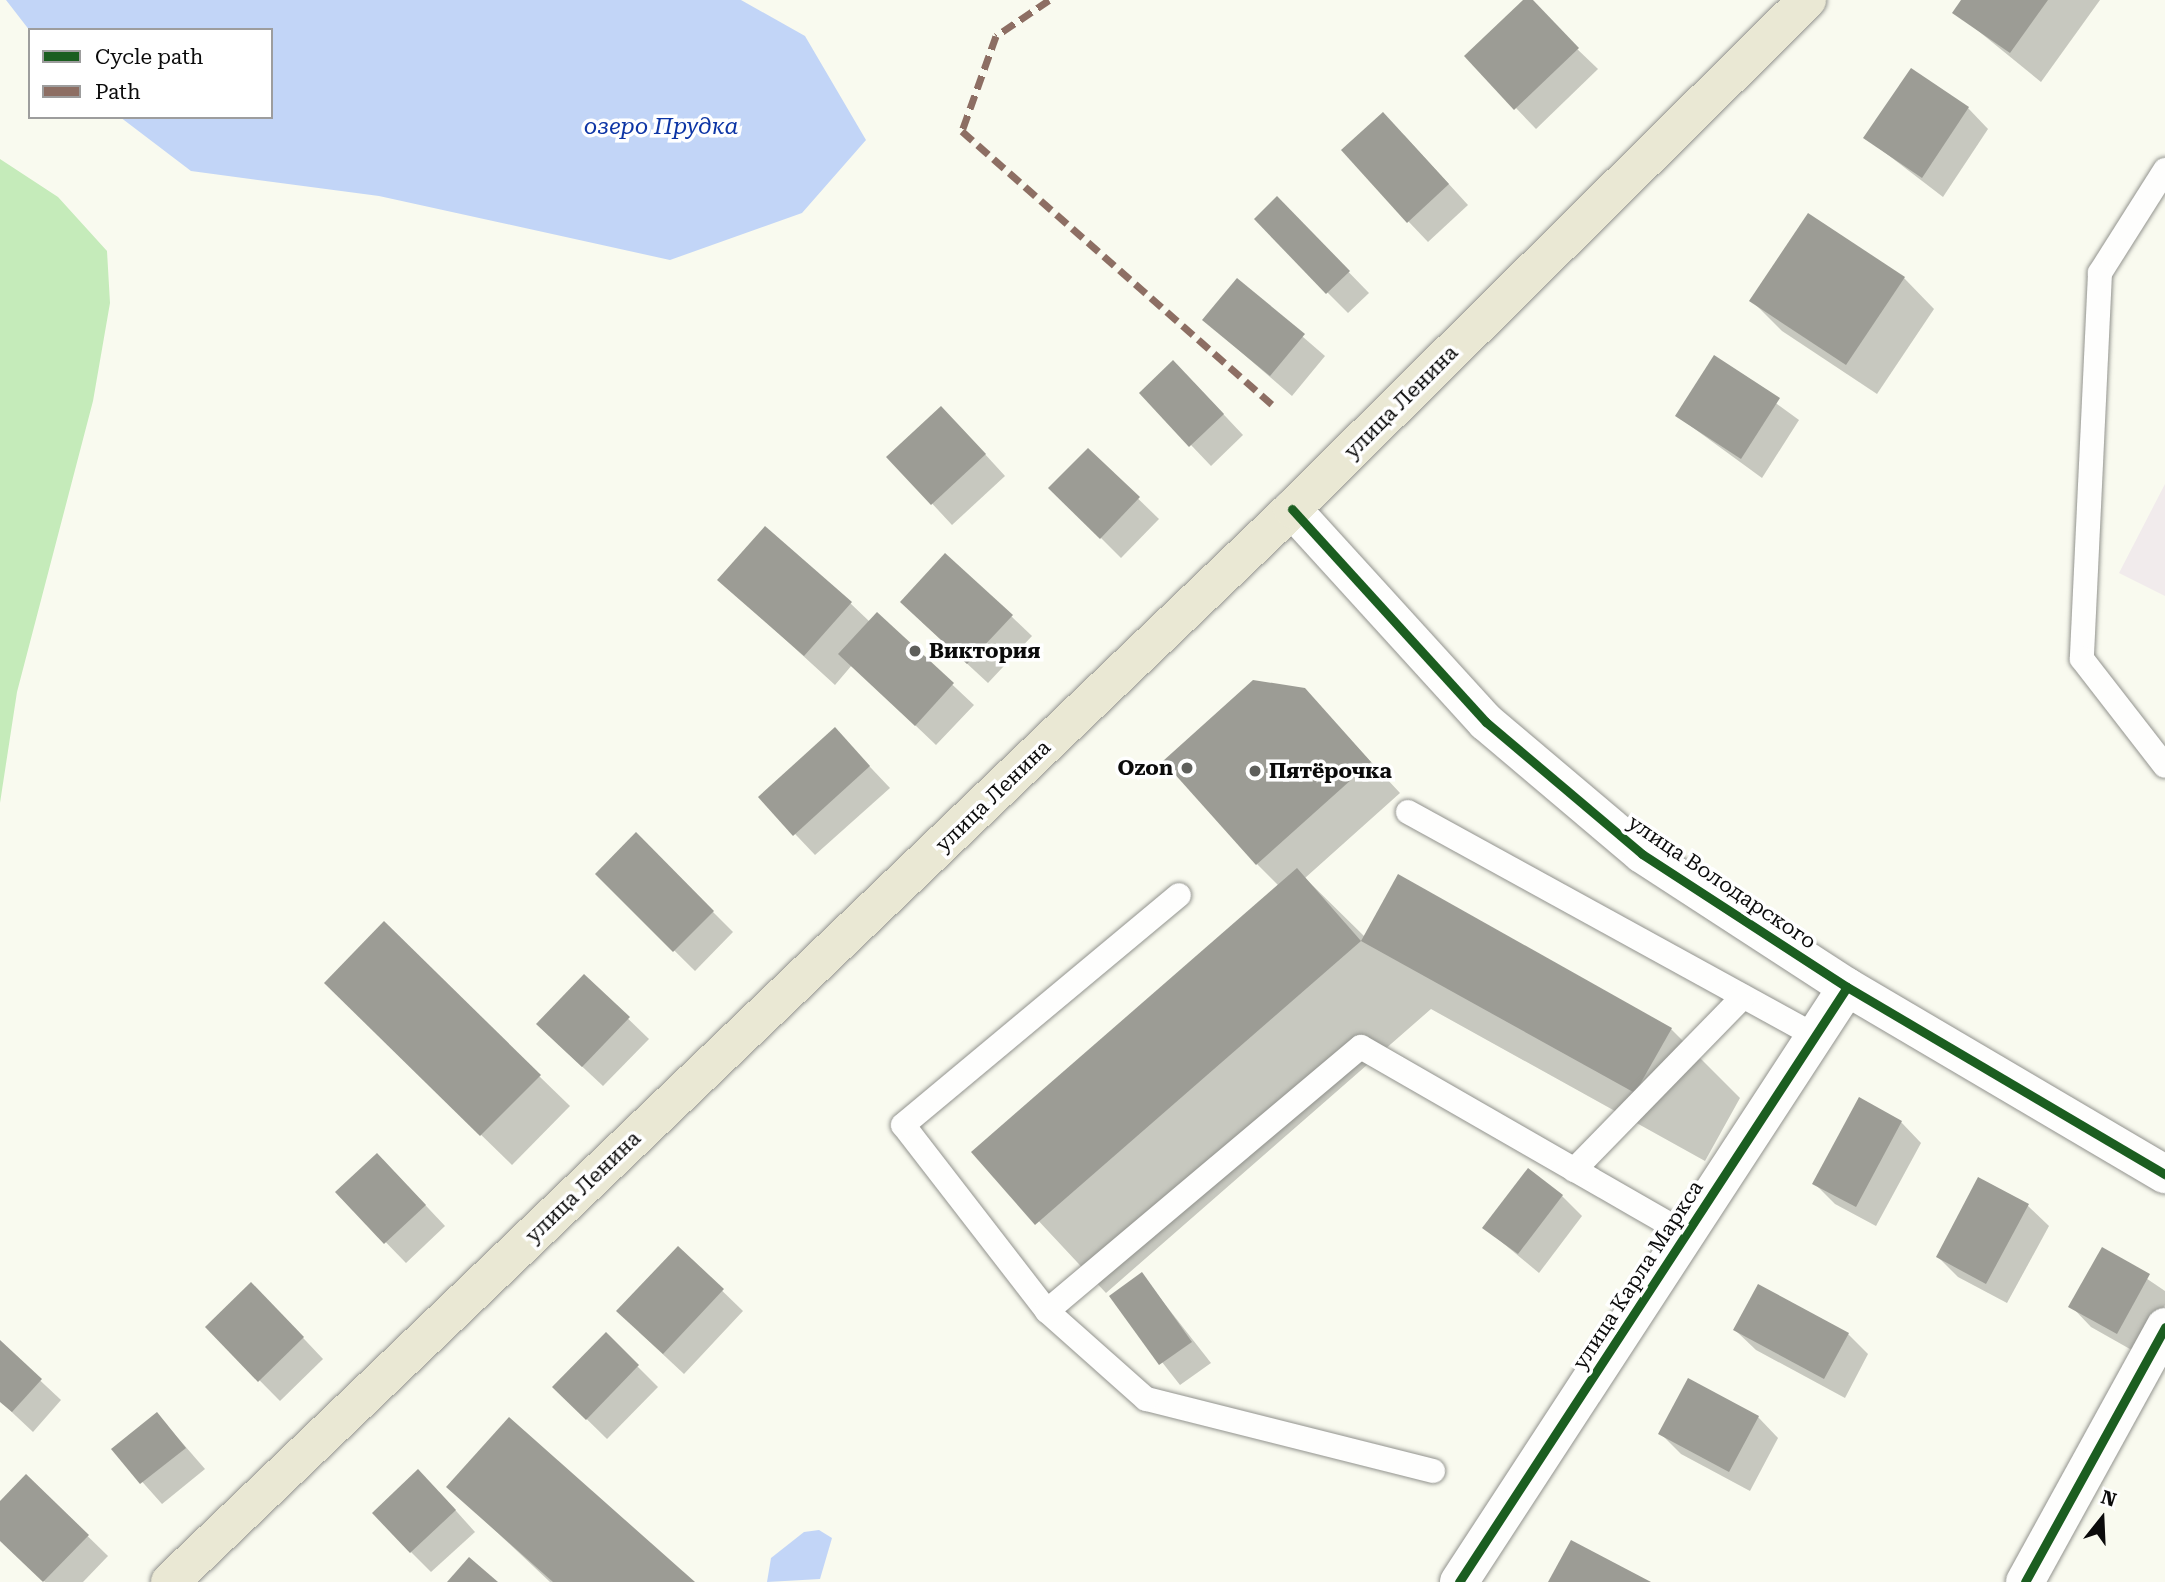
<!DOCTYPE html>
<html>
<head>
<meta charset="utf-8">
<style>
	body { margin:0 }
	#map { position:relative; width:2165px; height:1582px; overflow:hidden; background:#f9faef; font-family:"Roboto Serif",serif }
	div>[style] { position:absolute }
	.industrial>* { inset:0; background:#f1ebec }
	.forest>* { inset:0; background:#c5ebba }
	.water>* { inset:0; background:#c2d5f7 }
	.shadow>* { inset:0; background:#0003 }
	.building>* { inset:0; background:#9c9c95 }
	.roads { filter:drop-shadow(0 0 2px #92938e) drop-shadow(0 0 2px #92938e) }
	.service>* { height:24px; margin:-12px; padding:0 12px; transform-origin:12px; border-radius:12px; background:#fefefd }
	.minor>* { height:38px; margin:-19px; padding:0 19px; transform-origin:19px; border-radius:19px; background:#fefefd }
	.tertiary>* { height:38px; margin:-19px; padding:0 19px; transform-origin:19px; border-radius:19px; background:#fefefd }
	.trunk>* { height:38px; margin:-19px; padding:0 19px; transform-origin:19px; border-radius:19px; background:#eae8d4 }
	.quiet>* { height:7px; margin-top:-3.5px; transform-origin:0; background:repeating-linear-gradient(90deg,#8d6e63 0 14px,transparent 0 21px) }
	.cycleway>* { height:9px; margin:-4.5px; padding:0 4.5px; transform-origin:4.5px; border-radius:4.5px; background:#1b5e20 }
	.dots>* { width:19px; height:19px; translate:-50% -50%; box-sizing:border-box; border:4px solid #fff; border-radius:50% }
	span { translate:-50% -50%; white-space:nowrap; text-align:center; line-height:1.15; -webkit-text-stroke:7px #fff; paint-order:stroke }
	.street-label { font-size:21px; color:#0b0b0b }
	.poi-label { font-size:21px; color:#0b0b0b; font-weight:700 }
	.left { translate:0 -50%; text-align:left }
	.right { translate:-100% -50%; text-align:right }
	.water-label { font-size:23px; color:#0d35a5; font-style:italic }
	.legend { position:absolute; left:28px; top:28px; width:245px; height:91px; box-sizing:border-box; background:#fff; border:2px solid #9d9d9d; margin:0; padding:9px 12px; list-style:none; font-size:21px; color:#0b0b0b }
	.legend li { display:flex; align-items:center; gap:14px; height:35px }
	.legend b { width:35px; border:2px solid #9d9d9d }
	.north { position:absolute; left:2067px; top:1484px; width:70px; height:70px; -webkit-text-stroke:5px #fff; paint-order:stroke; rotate:18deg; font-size:19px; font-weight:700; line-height:28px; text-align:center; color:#0b0b0b }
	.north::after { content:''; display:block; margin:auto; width:24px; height:32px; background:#0b0b0b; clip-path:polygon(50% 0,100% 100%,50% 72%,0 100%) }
</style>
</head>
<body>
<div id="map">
	<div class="industrial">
		<div style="clip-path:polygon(2165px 484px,2165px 596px,2119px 573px)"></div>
	</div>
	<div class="forest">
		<div style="clip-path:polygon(0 159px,58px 197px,107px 251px,110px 303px,93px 401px,17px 692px,0 803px)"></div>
	</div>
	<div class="water">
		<div style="clip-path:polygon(6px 0,741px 0,805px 36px,866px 140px,802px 213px,670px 260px,379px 196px,191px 171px,120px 117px,271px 117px,271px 30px,30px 31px)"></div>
		<div style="clip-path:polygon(819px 1530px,832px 1538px,820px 1579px,767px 1582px,771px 1558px,804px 1532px)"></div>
	</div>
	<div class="shadow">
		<div style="clip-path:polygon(1526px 0,1598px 69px,1536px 129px,1516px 108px)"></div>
		<div style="clip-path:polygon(1963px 0,2100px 0,2041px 82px,1955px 12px)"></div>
		<div style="clip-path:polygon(1968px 108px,1988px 129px,1943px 197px,1866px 138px)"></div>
		<div style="clip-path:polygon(1404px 135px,1468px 205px,1428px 242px,1408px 221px)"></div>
		<div style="clip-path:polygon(1297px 219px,1369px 293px,1348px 313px,1327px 292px)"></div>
		<div style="clip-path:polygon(1904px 278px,1934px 309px,1877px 394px,1782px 331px,1752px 301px)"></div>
		<div style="clip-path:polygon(1237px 280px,1325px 356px,1292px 396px,1204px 320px)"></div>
		<div style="clip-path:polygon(1714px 358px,1799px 420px,1762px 478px,1677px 416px)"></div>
		<div style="clip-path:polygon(1194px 383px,1243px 435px,1211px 466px,1191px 445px)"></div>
		<div style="clip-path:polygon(962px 429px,1005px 476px,952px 525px,889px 457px)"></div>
		<div style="clip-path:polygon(1088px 450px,1159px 519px,1121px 558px,1051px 488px)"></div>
		<div style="clip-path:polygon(720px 580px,850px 603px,870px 622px,877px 614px,974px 705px,936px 745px,852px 665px,835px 685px)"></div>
		<div style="clip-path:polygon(1011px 616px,1032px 636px,988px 683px,922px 622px)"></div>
		<div style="clip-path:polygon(1304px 690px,1400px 793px,1305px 878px,1365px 937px,1671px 1029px,1740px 1098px,1705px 1161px,1431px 1009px,1106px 1293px,974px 1152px,1279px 886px,1257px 864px)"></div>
		<div style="clip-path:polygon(835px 730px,890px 788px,815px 855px,760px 797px)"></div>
		<div style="clip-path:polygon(636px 835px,733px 932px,695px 971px,597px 874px)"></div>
		<div style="clip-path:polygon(584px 976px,649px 1039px,603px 1086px,558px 1044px)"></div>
		<div style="clip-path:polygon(356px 1013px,539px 1076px,570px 1106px,512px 1165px)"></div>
		<div style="clip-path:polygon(1901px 1122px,1921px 1143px,1876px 1226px,1835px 1204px,1814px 1183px)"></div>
		<div style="clip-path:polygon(397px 1175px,445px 1226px,406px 1263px,337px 1192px)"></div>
		<div style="clip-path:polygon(1979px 1180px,2028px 1206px,2049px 1226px,2007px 1303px,1958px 1277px,1938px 1257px)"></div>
		<div style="clip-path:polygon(1562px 1196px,1582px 1216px,1539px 1273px,1485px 1228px)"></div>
		<div style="clip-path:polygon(678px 1248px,743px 1311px,684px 1374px,639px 1332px)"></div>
		<div style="clip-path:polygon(2103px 1249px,2165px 1291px,2165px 1305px,2137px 1353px,2091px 1327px,2071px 1306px)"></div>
		<div style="clip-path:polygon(1142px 1275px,1211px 1363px,1180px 1385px,1111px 1297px)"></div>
		<div style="clip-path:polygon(272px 1305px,323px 1359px,280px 1401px,207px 1327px)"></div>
		<div style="clip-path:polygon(1735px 1330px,1848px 1334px,1868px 1354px,1845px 1398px,1756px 1350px)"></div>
		<div style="clip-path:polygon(606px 1335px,658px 1387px,607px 1439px,554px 1387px)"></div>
		<div style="clip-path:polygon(0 1343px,61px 1400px,33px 1432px,0 1401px)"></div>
		<div style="clip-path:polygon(157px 1414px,205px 1469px,162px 1504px,113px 1449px)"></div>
		<div style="clip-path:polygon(1758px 1417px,1778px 1438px,1750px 1491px,1681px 1454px,1661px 1434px)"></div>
		<div style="clip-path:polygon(26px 1476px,108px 1556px,83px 1582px,45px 1582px,0 1539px,0 1503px)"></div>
		<div style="clip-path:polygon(449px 1487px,692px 1582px,550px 1582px)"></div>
		<div style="clip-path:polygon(439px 1492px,475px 1532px,431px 1572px,411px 1552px)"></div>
	</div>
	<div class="building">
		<div style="clip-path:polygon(1523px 0,1533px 0,1579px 48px,1514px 110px,1464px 56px)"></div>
		<div style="clip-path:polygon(1961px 0,2048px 0,2010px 53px,1952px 13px)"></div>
		<div style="clip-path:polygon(1911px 68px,1969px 107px,1922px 178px,1863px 138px)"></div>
		<div style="clip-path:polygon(1383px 112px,1449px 184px,1407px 223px,1341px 150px)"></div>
		<div style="clip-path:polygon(1277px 196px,1350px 271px,1326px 294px,1254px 219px)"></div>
		<div style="clip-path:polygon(1808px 213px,1905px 277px,1846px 365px,1749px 301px)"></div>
		<div style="clip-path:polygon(1237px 278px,1305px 334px,1270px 376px,1202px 320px)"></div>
		<div style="clip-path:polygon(1714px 355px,1780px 398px,1741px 459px,1675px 416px)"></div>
		<div style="clip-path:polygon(1173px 360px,1224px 414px,1189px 447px,1139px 393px)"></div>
		<div style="clip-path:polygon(941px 406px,986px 454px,931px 505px,886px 457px)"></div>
		<div style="clip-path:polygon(1088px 448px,1140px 497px,1100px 539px,1048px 488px)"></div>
		<div style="clip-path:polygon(765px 526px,852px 602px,804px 656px,717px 580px)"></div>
		<div style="clip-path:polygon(945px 553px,1013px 615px,967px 664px,900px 602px)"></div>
		<div style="clip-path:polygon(877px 612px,954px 683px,915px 726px,838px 654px)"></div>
		<div style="clip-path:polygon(1253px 680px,1305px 688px,1371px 762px,1256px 865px,1163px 761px)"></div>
		<div style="clip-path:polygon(835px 727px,870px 766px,793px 836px,758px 797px)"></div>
		<div style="clip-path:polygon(636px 832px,714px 911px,673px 952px,595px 874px)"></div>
		<div style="clip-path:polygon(1297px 868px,1361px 941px,1035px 1225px,971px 1152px)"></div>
		<div style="clip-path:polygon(1398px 874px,1672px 1028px,1635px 1093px,1361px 941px)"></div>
		<div style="clip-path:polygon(384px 921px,541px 1075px,480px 1136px,324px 983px)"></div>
		<div style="clip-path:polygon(584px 974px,630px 1017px,582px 1067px,536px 1024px)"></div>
		<div style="clip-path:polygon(1859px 1097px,1902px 1121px,1856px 1207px,1812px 1184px)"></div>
		<div style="clip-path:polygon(377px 1153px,426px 1205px,384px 1244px,335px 1192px)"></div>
		<div style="clip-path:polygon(1528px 1168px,1563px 1195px,1518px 1254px,1482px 1228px)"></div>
		<div style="clip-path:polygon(1978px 1177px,2029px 1204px,1986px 1284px,1936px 1257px)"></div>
		<div style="clip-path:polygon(678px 1246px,724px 1289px,663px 1354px,616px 1311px)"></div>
		<div style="clip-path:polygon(2102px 1247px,2150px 1274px,2117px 1334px,2068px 1307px)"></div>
		<div style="clip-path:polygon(1142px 1272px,1192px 1342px,1159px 1365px,1109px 1296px)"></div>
		<div style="clip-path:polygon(251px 1282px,304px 1337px,258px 1382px,205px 1327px)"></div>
		<div style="clip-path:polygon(1758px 1284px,1849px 1333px,1824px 1379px,1733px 1330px)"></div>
		<div style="clip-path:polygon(606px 1332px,639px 1365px,586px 1420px,552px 1387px)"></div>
		<div style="clip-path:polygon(0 1340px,42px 1379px,12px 1412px,0 1402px)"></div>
		<div style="clip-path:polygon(1688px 1378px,1759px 1416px,1729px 1472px,1658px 1434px)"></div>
		<div style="clip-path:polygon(157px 1412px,186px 1448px,140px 1484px,111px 1449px)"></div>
		<div style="clip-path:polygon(509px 1417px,695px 1582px,553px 1582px,446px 1487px)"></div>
		<div style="clip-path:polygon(418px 1469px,456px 1510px,410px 1553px,372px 1513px)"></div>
		<div style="clip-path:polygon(26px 1474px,89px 1535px,43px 1582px,0 1541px,0 1501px)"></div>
		<div style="clip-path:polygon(1571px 1540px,1651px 1582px,1548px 1582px)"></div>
		<div style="clip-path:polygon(469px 1557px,498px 1582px,447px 1582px)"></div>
	</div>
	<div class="roads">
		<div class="service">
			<div style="left:2165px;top:170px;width:122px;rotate:122.3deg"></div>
			<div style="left:2100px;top:273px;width:386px;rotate:92.7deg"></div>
			<div style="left:2082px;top:659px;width:135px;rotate:52.2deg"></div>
			<div style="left:1408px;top:812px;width:465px;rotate:28.8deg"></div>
			<div style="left:1574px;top:1170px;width:242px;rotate:-45.7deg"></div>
			<div style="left:1047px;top:1311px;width:235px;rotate:-127.7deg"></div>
			<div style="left:903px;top:1125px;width:359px;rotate:-39.8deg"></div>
			<div style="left:1433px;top:1471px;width:296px;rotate:-165.9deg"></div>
			<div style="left:1146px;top:1399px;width:132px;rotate:-138.4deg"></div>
			<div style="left:1047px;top:1311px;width:410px;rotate:-40.1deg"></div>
			<div style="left:1361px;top:1047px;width:375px;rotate:29.9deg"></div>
		</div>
		<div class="minor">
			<div style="left:1459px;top:1582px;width:710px;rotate:-56.89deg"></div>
			<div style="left:2025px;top:1582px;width:291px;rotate:-61.2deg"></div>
		</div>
		<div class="tertiary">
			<div style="left:1292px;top:509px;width:288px;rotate:47.7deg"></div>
			<div style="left:1486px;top:722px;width:204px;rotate:40.2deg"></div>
			<div style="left:1642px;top:854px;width:244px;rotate:33deg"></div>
			<div style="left:1847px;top:987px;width:369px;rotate:30.5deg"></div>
		</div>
		<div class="trunk">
			<div style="left:170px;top:1582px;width:1552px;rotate:-43.72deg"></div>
			<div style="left:1292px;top:509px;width:724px;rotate:-44.66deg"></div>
		</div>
	</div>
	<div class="quiet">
		<div style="left:1049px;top:0;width:64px;rotate:145.8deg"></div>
		<div style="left:996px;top:36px;width:101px;rotate:109.7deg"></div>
		<div style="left:962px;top:131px;width:419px;rotate:41.4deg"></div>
	</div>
	<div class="cycleway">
		<div style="left:1292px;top:509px;width:288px;rotate:47.7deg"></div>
		<div style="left:1486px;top:722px;width:204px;rotate:40.2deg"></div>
		<div style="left:1642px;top:854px;width:244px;rotate:33deg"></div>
		<div style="left:1847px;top:987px;width:369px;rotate:30.5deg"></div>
		<div style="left:1459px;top:1582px;width:710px;rotate:-56.89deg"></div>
		<div style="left:2025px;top:1582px;width:291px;rotate:-61.2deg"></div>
	</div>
	<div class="dots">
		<div style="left:915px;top:651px;background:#5e5f5b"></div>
		<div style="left:1187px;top:768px;background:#5e5f5b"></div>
		<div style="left:1255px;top:771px;background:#5e5f5b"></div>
	</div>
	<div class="street-label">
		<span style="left:1401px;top:402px;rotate:-45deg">улица Ленина</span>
		<span style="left:993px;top:796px;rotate:-44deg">улица Ленина</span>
		<span style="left:1722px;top:882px;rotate:34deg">улица Володарского</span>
		<span style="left:583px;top:1187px;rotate:-44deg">улица Ленина</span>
		<span style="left:1638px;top:1275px;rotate:-57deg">улица Карла Маркса</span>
	</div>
	<div class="poi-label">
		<span class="left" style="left:929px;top:651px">Виктория</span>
		<span class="right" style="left:1173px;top:768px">Ozon</span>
		<span class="left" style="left:1269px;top:771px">Пятёрочка</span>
	</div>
	<div class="water-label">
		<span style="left:661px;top:127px">озеро Прудка</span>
	</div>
	<ul class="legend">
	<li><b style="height:9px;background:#1b5e20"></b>Cycle path</li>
	<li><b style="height:9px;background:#8d6e63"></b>Path</li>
	</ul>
	<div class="north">N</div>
</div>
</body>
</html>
